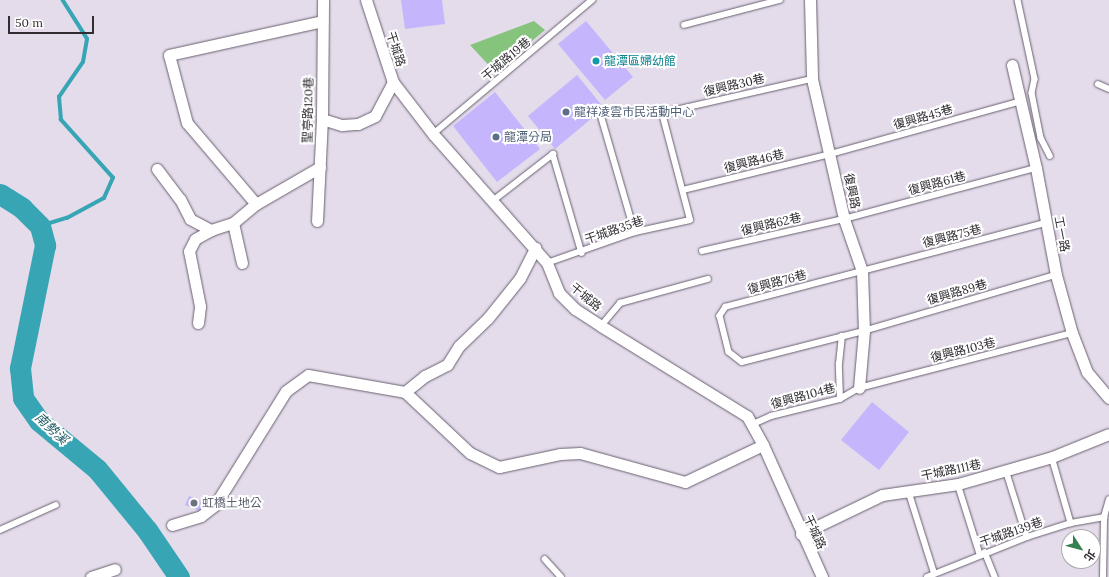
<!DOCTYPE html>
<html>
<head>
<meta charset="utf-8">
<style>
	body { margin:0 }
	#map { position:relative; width:1109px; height:577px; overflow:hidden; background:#e4dbeb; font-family:Lora,"Noto Sans TC",serif }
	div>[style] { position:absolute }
	.green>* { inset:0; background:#86c37d }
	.stream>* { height:3.5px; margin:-1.75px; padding:0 1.75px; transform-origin:1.75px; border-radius:1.75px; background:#37a5b4 }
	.river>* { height:21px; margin:-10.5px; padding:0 10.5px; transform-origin:10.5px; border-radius:10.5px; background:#37a5b4 }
	.building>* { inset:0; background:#c4b5fc }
	.roads { filter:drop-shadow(0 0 1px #69606e) drop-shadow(0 0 1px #69606e) }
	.service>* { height:5.5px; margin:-2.75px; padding:0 2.75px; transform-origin:2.75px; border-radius:2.75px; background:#fff }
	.minor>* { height:11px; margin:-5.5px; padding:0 5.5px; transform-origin:5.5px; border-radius:5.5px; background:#fff }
	.dots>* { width:11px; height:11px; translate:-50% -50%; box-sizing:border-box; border:2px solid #fff; border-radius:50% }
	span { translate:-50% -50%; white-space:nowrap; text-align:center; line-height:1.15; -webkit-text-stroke:4px #fff; paint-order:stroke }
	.street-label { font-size:12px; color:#312d33 }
	.culture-label { font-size:12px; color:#0d838f }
	.left { translate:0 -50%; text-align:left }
	.service-label { font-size:12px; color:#4e5e75 }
	.worship-label { font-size:12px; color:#5b616d }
	.water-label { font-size:13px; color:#17545c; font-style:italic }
	.north { position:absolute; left:1061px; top:529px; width:40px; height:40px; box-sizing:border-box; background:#fff; border:1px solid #adabad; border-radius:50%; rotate:126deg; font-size:11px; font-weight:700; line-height:16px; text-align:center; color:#312d33 }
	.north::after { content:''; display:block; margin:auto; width:14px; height:18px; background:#348252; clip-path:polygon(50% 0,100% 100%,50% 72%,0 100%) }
	.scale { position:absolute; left:8px; top:16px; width:86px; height:18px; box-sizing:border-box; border:2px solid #312d33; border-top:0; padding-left:5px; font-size:12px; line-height:14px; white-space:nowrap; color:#312d33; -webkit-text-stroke:3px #fff; paint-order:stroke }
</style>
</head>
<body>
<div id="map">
	<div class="green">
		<div style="clip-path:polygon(534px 21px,545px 30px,495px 72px,470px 45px)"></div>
	</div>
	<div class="stream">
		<div style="left:40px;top:226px;width:28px;rotate:-17deg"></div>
		<div style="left:67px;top:218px;width:42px;rotate:-28.4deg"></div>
		<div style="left:104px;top:198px;width:22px;rotate:-66deg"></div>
		<div style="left:113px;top:178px;width:78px;rotate:-131.9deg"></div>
		<div style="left:61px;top:120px;width:23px;rotate:-95deg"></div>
		<div style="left:59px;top:97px;width:42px;rotate:-55.6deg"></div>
		<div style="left:83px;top:62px;width:23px;rotate:-80deg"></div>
		<div style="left:87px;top:39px;width:45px;rotate:-122.3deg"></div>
	</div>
	<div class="river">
		<div style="left:0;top:194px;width:26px;rotate:32deg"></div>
		<div style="left:22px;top:208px;width:25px;rotate:45deg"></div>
		<div style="left:40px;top:226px;width:20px;rotate:75deg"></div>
		<div style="left:45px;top:245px;width:126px;rotate:101.5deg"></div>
		<div style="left:20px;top:368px;width:30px;rotate:84deg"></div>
		<div style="left:23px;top:398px;width:28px;rotate:55deg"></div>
		<div style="left:39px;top:421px;width:75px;rotate:39.6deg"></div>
		<div style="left:97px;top:469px;width:79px;rotate:50.7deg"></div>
		<div style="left:147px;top:530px;width:57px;rotate:55.8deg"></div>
	</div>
	<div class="building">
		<div style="clip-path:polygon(401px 0,442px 0,445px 24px,405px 29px)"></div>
		<div style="clip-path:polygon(586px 21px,633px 77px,605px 100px,558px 44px)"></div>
		<div style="clip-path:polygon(577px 75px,604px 108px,555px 149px,528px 116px)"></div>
		<div style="clip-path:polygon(495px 92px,540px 149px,497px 182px,453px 126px)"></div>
		<div style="clip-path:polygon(872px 402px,909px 432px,879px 470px,841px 440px)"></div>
		<div style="clip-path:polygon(189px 496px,203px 502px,200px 511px,185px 505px)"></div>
	</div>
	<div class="roads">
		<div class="service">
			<div style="left:1018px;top:0;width:81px;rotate:77.9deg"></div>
			<div style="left:1035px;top:79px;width:14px;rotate:102deg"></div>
			<div style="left:1032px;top:93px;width:46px;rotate:78.7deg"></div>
			<div style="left:1041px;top:138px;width:20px;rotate:63deg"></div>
			<div style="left:684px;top:25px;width:99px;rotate:-14.6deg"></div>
			<div style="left:1098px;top:84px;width:12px;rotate:24deg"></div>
			<div style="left:601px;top:115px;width:122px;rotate:73.8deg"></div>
			<div style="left:433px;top:134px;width:208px;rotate:-40.1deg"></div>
			<div style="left:683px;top:190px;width:152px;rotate:-13.7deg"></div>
			<div style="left:831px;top:154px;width:198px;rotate:-15.5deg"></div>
			<div style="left:494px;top:200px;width:75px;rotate:-37.9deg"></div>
			<div style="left:553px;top:154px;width:103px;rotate:73.7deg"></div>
			<div style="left:1047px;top:223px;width:332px;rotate:165.3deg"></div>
			<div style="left:726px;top:307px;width:11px;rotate:124deg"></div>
			<div style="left:720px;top:316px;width:37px;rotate:76deg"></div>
			<div style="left:729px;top:352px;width:16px;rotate:38deg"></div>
			<div style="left:742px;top:362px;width:126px;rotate:-14.3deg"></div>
			<div style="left:864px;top:331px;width:200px;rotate:-16.3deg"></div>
			<div style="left:702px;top:251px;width:146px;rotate:-12.7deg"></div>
			<div style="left:844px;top:219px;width:199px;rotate:-14.9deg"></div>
			<div style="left:547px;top:263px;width:93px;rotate:-19.4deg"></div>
			<div style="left:635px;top:232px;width:56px;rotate:-12.3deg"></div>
			<div style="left:690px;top:220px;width:111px;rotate:-104.7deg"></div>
			<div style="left:662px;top:113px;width:154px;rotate:-12.8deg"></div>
			<div style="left:601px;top:326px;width:30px;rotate:-50deg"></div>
			<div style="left:620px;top:303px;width:91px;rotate:-15.3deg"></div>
			<div style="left:840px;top:399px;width:35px;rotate:-92deg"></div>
			<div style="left:839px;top:364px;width:28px;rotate:-84deg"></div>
			<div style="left:753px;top:424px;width:20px;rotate:-24deg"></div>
			<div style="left:771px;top:416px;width:71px;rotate:-13.8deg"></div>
			<div style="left:840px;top:399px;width:22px;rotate:-30deg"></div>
			<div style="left:859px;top:388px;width:220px;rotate:-14.5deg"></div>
			<div style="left:1052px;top:457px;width:69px;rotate:73.9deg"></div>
			<div style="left:1006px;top:470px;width:70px;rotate:72.6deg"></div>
			<div style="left:958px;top:484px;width:73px;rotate:72.6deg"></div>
			<div style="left:909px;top:492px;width:84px;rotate:72.6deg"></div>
			<div style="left:0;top:530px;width:61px;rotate:-24.1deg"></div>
			<div style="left:985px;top:552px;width:27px;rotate:68deg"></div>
			<div style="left:545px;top:559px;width:24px;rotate:48deg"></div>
			<div style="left:927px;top:577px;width:108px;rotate:-21.8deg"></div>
			<div style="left:1027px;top:537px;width:46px;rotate:-17.7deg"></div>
			<div style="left:1071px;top:523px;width:34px;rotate:-10deg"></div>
			<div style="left:1103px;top:577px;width:60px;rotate:-89deg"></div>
			<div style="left:1104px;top:517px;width:18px;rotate:-74deg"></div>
		</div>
		<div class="minor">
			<div style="left:366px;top:0;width:86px;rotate:71.8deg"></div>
			<div style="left:393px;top:82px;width:66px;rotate:52.4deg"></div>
			<div style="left:433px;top:134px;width:172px;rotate:48.5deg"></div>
			<div style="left:547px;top:263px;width:32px;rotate:68deg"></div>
			<div style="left:559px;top:293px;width:23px;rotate:45deg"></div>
			<div style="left:575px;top:309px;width:31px;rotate:33deg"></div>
			<div style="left:601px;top:326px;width:172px;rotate:31.7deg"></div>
			<div style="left:747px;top:416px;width:33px;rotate:61deg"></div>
			<div style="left:763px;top:445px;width:145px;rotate:65.9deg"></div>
			<div style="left:810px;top:0;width:79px;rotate:88.5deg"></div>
			<div style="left:812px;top:79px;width:144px;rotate:77.1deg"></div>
			<div style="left:844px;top:219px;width:55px;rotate:70.9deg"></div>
			<div style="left:862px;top:271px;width:60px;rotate:88.1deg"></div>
			<div style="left:864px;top:331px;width:57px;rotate:95deg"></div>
			<div style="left:1012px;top:65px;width:106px;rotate:76.9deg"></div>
			<div style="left:1036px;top:168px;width:109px;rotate:79.4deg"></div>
			<div style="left:1056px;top:275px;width:60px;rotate:74.6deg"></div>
			<div style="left:1072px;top:333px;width:42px;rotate:69deg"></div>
			<div style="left:1087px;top:372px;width:34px;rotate:50deg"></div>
			<div style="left:322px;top:119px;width:21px;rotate:17deg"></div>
			<div style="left:342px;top:125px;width:16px;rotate:-4deg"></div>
			<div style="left:358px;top:124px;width:19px;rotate:-25deg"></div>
			<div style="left:375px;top:116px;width:38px;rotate:-62deg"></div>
			<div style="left:157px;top:169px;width:38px;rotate:53deg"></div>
			<div style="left:180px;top:199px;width:22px;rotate:63deg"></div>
			<div style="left:190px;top:219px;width:24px;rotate:28deg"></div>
			<div style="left:256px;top:204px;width:106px;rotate:-130.4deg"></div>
			<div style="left:187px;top:123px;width:70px;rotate:-104.8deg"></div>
			<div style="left:169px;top:55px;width:157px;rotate:-12.5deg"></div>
			<div style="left:317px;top:221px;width:102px;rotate:-87.2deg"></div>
			<div style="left:322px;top:119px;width:119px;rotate:-89.5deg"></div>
			<div style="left:233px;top:223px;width:41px;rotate:77.3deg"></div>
			<div style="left:198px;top:323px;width:17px;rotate:-83deg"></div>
			<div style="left:200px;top:306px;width:56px;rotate:-101.3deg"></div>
			<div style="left:189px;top:251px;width:13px;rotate:-63deg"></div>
			<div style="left:195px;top:239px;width:18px;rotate:-29deg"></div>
			<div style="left:211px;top:230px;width:23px;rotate:-18deg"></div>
			<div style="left:233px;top:223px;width:30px;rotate:-40deg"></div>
			<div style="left:256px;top:204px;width:74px;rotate:-30deg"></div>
			<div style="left:405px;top:392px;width:89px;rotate:43.2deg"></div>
			<div style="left:470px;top:453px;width:32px;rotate:26deg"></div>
			<div style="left:499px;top:467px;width:62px;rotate:-12deg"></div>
			<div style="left:560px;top:454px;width:20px;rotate:-3deg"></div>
			<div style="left:580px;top:453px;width:109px;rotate:15.4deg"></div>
			<div style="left:685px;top:482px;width:86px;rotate:-25.4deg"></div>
			<div style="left:172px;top:525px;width:30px;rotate:-17deg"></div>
			<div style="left:201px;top:516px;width:18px;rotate:-38deg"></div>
			<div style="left:215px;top:505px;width:134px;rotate:-58.1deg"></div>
			<div style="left:286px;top:391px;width:27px;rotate:-36deg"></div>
			<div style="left:308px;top:375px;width:98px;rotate:9.9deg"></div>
			<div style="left:405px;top:392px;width:26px;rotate:-39deg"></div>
			<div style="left:425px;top:376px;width:25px;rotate:-27deg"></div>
			<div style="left:447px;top:365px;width:22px;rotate:-58deg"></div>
			<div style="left:459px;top:346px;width:40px;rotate:-44deg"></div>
			<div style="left:488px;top:318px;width:51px;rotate:-51.3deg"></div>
			<div style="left:520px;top:278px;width:34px;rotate:-63deg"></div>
			<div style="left:801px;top:534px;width:90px;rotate:-25.7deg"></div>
			<div style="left:882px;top:495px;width:77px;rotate:-8.2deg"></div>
			<div style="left:958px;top:484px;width:98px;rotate:-16deg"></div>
			<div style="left:1052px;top:457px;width:61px;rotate:-22deg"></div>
			<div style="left:91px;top:577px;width:25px;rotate:-18deg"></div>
		</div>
	</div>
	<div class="dots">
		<div style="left:596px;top:61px;background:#0f9aa8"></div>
		<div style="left:566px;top:112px;background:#5c6f8a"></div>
		<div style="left:496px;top:137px;background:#5c6f8a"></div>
		<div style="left:194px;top:503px;background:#6b7280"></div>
	</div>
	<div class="street-label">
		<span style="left:396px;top:49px;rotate:72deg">干城路</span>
		<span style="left:506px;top:59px;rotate:-40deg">干城路19巷</span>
		<span style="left:734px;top:85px;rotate:-13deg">復興路30巷</span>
		<span style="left:308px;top:110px;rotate:-89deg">聖亭路120巷</span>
		<span style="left:923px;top:117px;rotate:-16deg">復興路45巷</span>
		<span style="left:754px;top:161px;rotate:-14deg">復興路46巷</span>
		<span style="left:937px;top:183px;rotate:-15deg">復興路61巷</span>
		<span style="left:852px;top:191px;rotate:78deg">復興路</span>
		<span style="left:771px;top:224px;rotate:-13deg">復興路62巷</span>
		<span style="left:614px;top:230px;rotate:-19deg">干城路35巷</span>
		<span style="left:1062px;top:234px;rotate:79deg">工一路</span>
		<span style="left:952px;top:236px;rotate:-14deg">復興路75巷</span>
		<span style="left:777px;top:282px;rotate:-15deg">復興路76巷</span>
		<span style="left:957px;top:292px;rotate:-16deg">復興路89巷</span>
		<span style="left:586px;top:297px;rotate:39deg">干城路</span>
		<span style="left:963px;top:350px;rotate:-14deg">復興路103巷</span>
		<span style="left:803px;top:396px;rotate:-15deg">復興路104巷</span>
		<span style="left:951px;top:470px;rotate:-12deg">干城路111巷</span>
		<span style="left:815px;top:532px;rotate:65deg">干城路</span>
		<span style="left:1011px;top:532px;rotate:-19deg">干城路139巷</span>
	</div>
	<div class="culture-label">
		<span class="left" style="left:604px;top:61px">龍潭區婦幼館</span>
	</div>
	<div class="service-label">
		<span class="left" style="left:574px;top:112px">龍祥凌雲市民活動中心</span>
		<span class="left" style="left:504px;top:137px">龍潭分局</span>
	</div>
	<div class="worship-label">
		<span class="left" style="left:202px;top:503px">虹橋土地公</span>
	</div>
	<div class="water-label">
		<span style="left:51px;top:429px;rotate:43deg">南勢溪</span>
	</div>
	<div class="north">北</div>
	<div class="scale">50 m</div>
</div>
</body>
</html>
